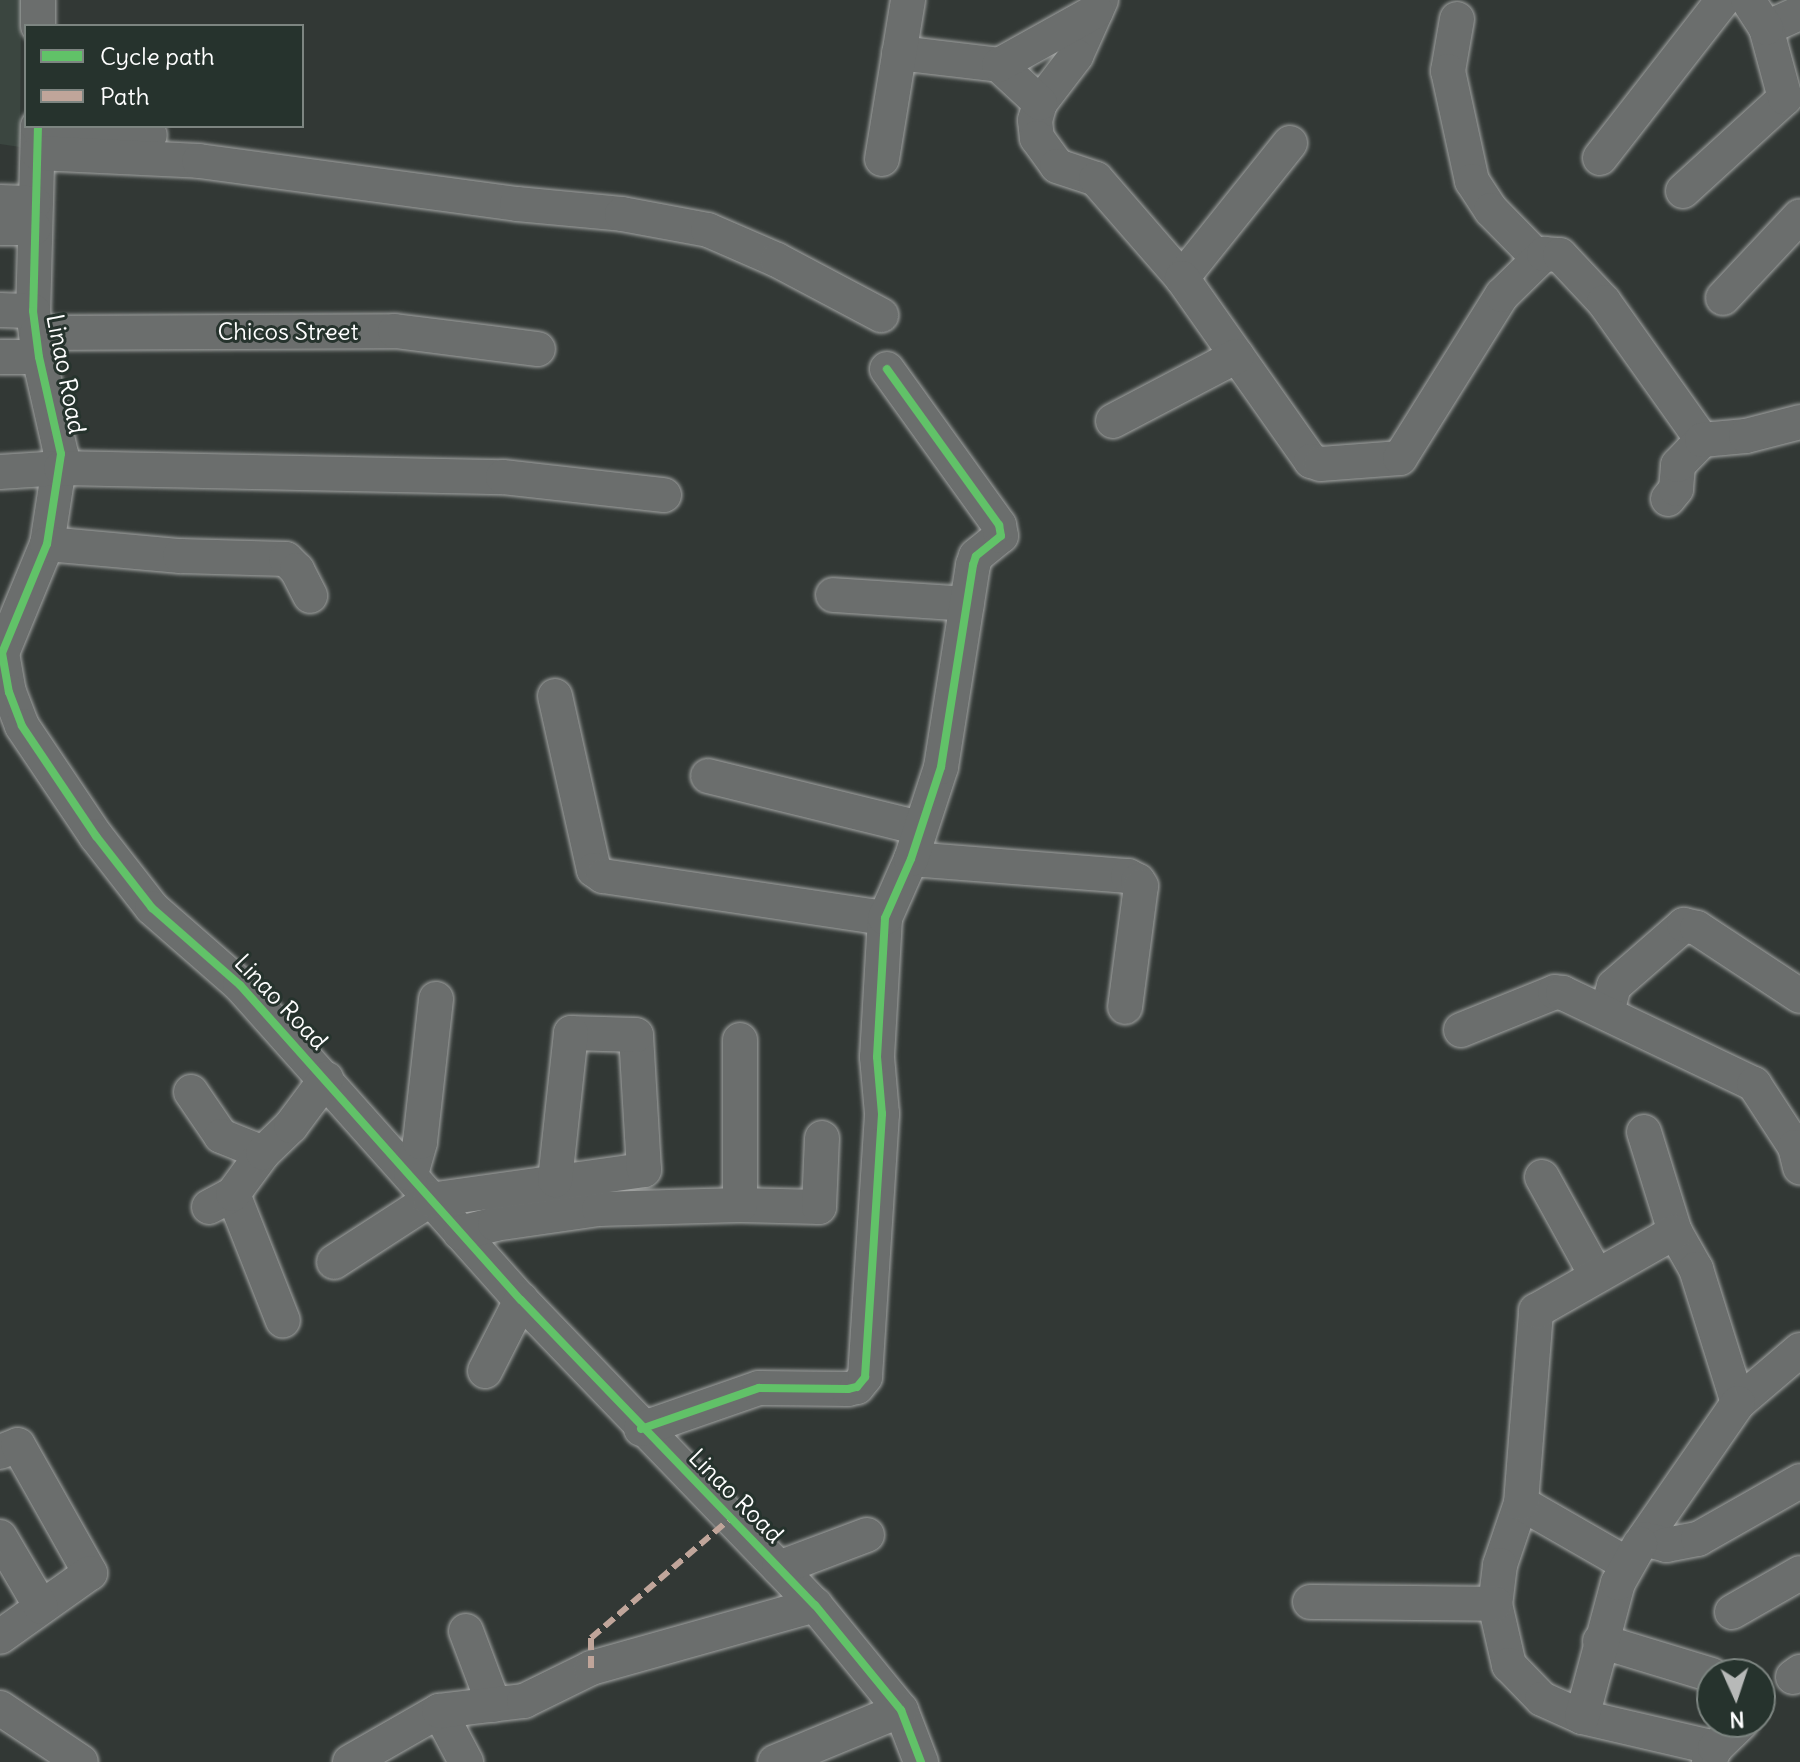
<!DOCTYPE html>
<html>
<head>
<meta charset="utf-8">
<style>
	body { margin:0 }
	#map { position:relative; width:1800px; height:1762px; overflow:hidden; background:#323835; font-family:Delius,sans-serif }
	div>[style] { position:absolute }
	.built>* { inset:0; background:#3b4640 }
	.roads { filter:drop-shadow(0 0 2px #a3a5a4) drop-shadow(0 0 2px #a3a5a4) }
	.minor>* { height:34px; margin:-17px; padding:0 17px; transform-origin:17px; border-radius:17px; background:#6b6e6d }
	.quiet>* { height:6px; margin-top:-3px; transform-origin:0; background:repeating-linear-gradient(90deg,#c0a59a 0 12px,transparent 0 18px) }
	.cycleway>* { height:8px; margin:-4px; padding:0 4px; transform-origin:4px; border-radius:4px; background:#61c268 }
	span { translate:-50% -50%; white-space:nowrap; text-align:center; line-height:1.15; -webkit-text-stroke:6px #26332d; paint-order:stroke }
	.street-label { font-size:24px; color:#fff }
	.legend { position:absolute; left:24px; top:24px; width:280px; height:104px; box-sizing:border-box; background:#26332d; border:2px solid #7d8581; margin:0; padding:10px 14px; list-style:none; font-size:24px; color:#fff }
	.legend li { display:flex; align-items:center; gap:16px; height:40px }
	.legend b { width:40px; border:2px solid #7d8581 }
	.north { position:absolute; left:1696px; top:1658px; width:80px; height:80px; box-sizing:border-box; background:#26332d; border:2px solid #7d8581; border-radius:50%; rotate:177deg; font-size:22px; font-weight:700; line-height:32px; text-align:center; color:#fff }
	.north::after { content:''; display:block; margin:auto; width:28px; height:36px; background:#b7b9b8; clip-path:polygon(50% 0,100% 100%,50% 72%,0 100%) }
</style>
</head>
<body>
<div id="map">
	<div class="built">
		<div style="clip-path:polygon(0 0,21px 0,20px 147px,0 144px)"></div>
	</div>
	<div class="roads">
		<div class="minor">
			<div style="left:1101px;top:0;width:61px;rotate:114.1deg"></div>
			<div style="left:1076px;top:56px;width:59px;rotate:127.5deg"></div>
			<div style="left:1040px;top:103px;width:18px;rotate:106deg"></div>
			<div style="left:1035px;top:120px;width:18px;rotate:84deg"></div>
			<div style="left:1037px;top:138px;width:34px;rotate:54deg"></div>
			<div style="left:1057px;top:166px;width:41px;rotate:18.4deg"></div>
			<div style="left:1096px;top:179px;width:131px;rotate:49deg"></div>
			<div style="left:1457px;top:19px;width:53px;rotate:99.8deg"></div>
			<div style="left:1448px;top:71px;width:113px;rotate:77.7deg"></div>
			<div style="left:1472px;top:181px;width:35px;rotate:57deg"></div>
			<div style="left:1491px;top:210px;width:66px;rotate:45.6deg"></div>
			<div style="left:38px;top:26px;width:26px;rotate:-90deg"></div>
			<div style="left:1766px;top:28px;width:37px;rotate:-24deg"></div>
			<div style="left:899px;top:53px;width:101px;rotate:6.8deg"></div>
			<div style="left:999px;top:65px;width:56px;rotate:42.8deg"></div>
			<div style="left:999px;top:65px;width:111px;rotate:-29.1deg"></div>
			<div style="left:38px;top:126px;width:185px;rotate:91.5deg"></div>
			<div style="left:33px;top:311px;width:46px;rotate:82.6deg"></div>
			<div style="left:39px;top:357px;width:99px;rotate:77.2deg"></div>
			<div style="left:61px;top:454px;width:91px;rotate:98.8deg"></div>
			<div style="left:47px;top:544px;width:118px;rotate:112.4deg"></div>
			<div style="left:2px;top:653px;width:40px;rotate:80deg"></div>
			<div style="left:9px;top:692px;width:36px;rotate:69deg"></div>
			<div style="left:22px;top:726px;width:133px;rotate:56.1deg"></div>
			<div style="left:96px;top:836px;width:91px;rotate:52.1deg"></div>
			<div style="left:152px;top:908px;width:117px;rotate:41.2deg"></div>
			<div style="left:240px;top:985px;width:422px;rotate:48.3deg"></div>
			<div style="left:521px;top:1300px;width:424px;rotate:46.1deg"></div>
			<div style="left:815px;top:1605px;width:136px;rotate:50.7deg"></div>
			<div style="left:901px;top:1710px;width:56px;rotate:69deg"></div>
			<div style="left:38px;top:127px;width:112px;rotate:4.1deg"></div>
			<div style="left:1290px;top:143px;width:173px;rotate:128.7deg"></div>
			<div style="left:1182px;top:278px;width:224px;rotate:54.8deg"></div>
			<div style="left:1311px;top:461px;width:10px;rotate:17deg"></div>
			<div style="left:1321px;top:464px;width:79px;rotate:-4.3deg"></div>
			<div style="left:1400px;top:458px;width:192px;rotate:-58deg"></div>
			<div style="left:1502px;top:295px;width:59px;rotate:-44.3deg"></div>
			<div style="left:1544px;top:254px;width:16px;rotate:4deg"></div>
			<div style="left:1560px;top:255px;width:64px;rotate:46.9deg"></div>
			<div style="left:1604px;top:302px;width:169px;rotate:54.6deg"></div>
			<div style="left:38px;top:153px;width:161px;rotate:2.8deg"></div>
			<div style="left:199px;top:161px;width:321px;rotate:7.7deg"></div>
			<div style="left:517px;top:204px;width:105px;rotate:5.4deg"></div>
			<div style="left:622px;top:214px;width:87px;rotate:10.5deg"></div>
			<div style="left:708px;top:230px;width:75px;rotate:23.5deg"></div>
			<div style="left:777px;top:260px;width:118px;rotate:27.9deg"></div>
			<div style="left:1600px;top:158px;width:200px;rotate:-52.1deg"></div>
			<div style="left:882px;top:159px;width:161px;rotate:-80.7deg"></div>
			<div style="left:1683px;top:191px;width:138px;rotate:-42.4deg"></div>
			<div style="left:1785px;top:98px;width:73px;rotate:-105.2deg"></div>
			<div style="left:1766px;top:28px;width:33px;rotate:-123deg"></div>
			<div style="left:0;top:202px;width:34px;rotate:2deg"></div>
			<div style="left:0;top:228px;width:34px"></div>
			<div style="left:1723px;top:298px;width:112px;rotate:-46.8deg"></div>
			<div style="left:0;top:310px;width:33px;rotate:2deg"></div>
			<div style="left:37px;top:333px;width:358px;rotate:-0.3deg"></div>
			<div style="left:395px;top:331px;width:144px;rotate:7.2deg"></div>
			<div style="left:0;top:357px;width:39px"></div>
			<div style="left:1113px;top:421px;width:140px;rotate:-27.7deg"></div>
			<div style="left:0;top:472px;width:61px;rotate:-3.8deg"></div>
			<div style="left:61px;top:468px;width:442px;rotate:1.2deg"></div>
			<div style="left:503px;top:477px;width:162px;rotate:6.4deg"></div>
			<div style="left:1668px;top:499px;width:13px;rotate:-51deg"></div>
			<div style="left:1676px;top:489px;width:24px;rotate:-85deg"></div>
			<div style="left:1678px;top:465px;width:35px;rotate:-46deg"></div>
			<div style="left:1702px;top:440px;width:44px;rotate:-5.2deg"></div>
			<div style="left:1746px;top:436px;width:56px;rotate:-14.5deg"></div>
			<div style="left:47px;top:544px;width:134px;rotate:5.2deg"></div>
			<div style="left:180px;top:556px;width:106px;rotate:1.6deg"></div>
			<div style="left:286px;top:559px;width:16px;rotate:45deg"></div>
			<div style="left:297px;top:570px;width:29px;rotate:63deg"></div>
			<div style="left:833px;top:595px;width:134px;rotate:3.8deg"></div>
			<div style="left:555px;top:696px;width:178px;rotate:77.4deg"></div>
			<div style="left:594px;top:870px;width:11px;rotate:34deg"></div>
			<div style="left:603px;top:876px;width:285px;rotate:8.5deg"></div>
			<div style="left:708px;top:776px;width:218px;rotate:13.8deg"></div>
			<div style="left:911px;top:859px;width:218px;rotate:4.5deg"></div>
			<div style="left:1128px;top:876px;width:11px;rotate:27deg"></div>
			<div style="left:1138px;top:881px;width:6px;rotate:59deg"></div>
			<div style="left:1141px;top:886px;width:122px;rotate:97.5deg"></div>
			<div style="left:1607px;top:1012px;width:27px;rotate:-75deg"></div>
			<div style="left:1614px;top:986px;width:93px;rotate:-41.1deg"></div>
			<div style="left:1684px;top:925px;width:13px;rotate:13deg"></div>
			<div style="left:1697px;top:928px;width:123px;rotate:33.4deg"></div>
			<div style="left:1461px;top:1030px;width:101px;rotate:-22deg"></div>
			<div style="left:1555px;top:992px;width:8px;rotate:7deg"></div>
			<div style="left:1563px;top:993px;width:212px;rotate:25.5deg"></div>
			<div style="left:1754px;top:1084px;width:75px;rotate:56.9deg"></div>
			<div style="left:1795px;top:1147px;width:21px;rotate:76deg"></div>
			<div style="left:191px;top:1092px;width:53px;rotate:55.7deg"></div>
			<div style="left:221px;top:1136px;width:45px;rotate:22deg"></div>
			<div style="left:1644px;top:1132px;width:105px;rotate:72.8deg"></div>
			<div style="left:1675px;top:1232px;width:43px;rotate:60.4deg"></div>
			<div style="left:1696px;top:1269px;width:140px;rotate:72.6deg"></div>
			<div style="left:411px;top:1174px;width:33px;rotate:-74deg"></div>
			<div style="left:420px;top:1142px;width:144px;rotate:-83.6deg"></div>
			<div style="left:1542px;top:1177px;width:112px;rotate:61.1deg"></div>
			<div style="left:233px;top:1194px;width:136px;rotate:68.5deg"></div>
			<div style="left:740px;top:1205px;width:79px;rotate:1.5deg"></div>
			<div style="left:819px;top:1207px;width:69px;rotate:-87.5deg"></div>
			<div style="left:209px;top:1207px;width:27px;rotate:-28deg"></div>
			<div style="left:233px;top:1194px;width:51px;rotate:-53.8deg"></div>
			<div style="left:263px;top:1153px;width:39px;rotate:-44deg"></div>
			<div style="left:291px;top:1126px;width:59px;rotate:-53.3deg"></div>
			<div style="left:460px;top:1233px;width:36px;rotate:-14deg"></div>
			<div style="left:495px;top:1224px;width:105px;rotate:-8.2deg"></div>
			<div style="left:599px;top:1209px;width:141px;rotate:-1.6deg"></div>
			<div style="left:740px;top:1205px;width:165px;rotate:-90deg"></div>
			<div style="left:334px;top:1262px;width:114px;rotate:-32.9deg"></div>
			<div style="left:430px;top:1200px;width:216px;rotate:-8deg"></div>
			<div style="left:644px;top:1170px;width:135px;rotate:-93.4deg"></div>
			<div style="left:636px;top:1035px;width:65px;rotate:-178.2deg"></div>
			<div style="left:571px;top:1033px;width:148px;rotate:96.2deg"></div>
			<div style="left:1800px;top:1350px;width:82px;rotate:139.5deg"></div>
			<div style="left:1738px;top:1403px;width:165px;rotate:124.7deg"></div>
			<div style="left:1644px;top:1539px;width:23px;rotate:15deg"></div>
			<div style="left:1666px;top:1545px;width:33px;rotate:-11deg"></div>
			<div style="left:1698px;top:1539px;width:117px;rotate:-29.6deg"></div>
			<div style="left:485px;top:1371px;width:80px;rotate:-63.1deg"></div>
			<div style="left:641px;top:1429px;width:125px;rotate:-19.2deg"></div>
			<div style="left:759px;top:1388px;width:89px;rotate:0.6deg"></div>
			<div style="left:848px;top:1389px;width:9px;rotate:-13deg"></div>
			<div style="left:857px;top:1387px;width:13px;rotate:-51deg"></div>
			<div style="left:865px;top:1377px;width:264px;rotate:-86.3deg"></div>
			<div style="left:882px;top:1114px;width:57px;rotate:-95deg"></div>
			<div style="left:877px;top:1057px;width:139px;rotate:-86.7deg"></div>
			<div style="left:885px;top:918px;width:64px;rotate:-66.2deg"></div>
			<div style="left:911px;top:859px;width:97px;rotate:-71.9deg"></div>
			<div style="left:941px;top:767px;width:205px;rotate:-81deg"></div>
			<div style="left:973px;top:565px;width:9px;rotate:-72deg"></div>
			<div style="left:976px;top:556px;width:32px;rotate:-39deg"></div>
			<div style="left:1001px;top:536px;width:11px;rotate:-100deg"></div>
			<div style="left:999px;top:525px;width:192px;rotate:-125.7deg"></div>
			<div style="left:0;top:1452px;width:19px;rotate:-21deg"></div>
			<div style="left:18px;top:1445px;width:147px;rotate:60.6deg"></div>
			<div style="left:90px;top:1573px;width:110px;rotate:144.6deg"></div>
			<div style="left:1521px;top:1503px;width:65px;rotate:108.7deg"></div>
			<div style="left:1500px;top:1565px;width:39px;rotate:97deg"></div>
			<div style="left:1495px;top:1604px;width:63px;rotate:77.1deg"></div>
			<div style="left:1509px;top:1665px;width:47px;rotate:45.9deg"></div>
			<div style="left:1542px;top:1699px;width:44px;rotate:24.2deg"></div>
			<div style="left:1582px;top:1717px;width:137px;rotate:13.1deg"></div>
			<div style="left:0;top:1537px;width:81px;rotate:59.6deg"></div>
			<div style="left:1627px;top:1564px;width:122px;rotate:-150.1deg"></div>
			<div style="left:1521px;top:1503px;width:193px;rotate:-85.5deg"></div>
			<div style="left:1536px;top:1311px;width:160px;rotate:-29.6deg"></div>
			<div style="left:779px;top:1568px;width:94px;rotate:-20.6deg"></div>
			<div style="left:1310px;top:1602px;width:185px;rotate:0.6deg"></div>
			<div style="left:1732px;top:1612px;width:78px;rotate:-29.8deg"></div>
			<div style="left:466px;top:1631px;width:79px;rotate:69.3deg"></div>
			<div style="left:1600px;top:1641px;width:117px;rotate:16.9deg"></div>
			<div style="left:1793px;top:1677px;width:9px;rotate:-36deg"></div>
			<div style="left:0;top:1708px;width:97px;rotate:33.7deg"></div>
			<div style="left:439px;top:1711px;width:58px;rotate:62.1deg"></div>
			<div style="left:1582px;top:1717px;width:139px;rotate:-75deg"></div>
			<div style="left:1618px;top:1583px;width:45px;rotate:-60.6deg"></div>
			<div style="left:350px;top:1762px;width:103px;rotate:-29.8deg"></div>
			<div style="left:439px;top:1711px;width:86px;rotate:-6.7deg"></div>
			<div style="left:524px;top:1701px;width:75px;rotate:-26.2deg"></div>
			<div style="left:591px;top:1668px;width:233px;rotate:-15.7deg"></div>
			<div style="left:775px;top:1762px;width:136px;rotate:-22.4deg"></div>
			<div style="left:1709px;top:1762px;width:15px;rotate:-67deg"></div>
			<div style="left:1715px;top:1748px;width:37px;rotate:-44deg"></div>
		</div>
	</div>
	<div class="quiet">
		<div style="left:591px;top:1668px;width:30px;rotate:-90deg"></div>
		<div style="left:591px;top:1638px;width:184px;rotate:-40.6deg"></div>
	</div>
	<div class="cycleway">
		<div style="left:38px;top:126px;width:185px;rotate:91.5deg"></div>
		<div style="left:33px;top:311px;width:46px;rotate:82.6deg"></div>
		<div style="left:39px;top:357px;width:99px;rotate:77.2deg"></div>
		<div style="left:61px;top:454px;width:91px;rotate:98.8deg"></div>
		<div style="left:47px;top:544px;width:118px;rotate:112.4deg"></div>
		<div style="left:2px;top:653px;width:40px;rotate:80deg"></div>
		<div style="left:9px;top:692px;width:36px;rotate:69deg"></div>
		<div style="left:22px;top:726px;width:133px;rotate:56.1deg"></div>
		<div style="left:96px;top:836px;width:91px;rotate:52.1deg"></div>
		<div style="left:152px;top:908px;width:117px;rotate:41.2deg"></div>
		<div style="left:240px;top:985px;width:422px;rotate:48.3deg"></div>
		<div style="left:521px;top:1300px;width:424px;rotate:46.1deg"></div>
		<div style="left:815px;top:1605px;width:136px;rotate:50.7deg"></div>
		<div style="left:901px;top:1710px;width:56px;rotate:69deg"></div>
		<div style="left:641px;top:1429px;width:125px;rotate:-19.2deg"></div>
		<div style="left:759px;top:1388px;width:89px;rotate:0.6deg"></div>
		<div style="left:848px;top:1389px;width:9px;rotate:-13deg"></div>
		<div style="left:857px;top:1387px;width:13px;rotate:-51deg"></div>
		<div style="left:865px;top:1377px;width:264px;rotate:-86.3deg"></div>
		<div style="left:882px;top:1114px;width:57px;rotate:-95deg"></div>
		<div style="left:877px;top:1057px;width:139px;rotate:-86.7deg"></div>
		<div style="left:885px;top:918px;width:64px;rotate:-66.2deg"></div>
		<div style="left:911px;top:859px;width:97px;rotate:-71.9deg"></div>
		<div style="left:941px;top:767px;width:205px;rotate:-81deg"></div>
		<div style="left:973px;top:565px;width:9px;rotate:-72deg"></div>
		<div style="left:976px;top:556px;width:32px;rotate:-39deg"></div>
		<div style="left:1001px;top:536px;width:11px;rotate:-100deg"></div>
		<div style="left:999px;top:525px;width:192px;rotate:-125.7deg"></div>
	</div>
	<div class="street-label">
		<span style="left:288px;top:332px">Chicos Street</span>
		<span style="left:66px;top:374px;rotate:79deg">Linao Road</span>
		<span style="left:281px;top:1002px;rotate:46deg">Linao Road</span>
		<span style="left:736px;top:1496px;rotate:45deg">Linao Road</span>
	</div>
	<ul class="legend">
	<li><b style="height:10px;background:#61c268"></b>Cycle path</li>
	<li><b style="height:10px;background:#c0a59a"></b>Path</li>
	</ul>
	<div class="north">N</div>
</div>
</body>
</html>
